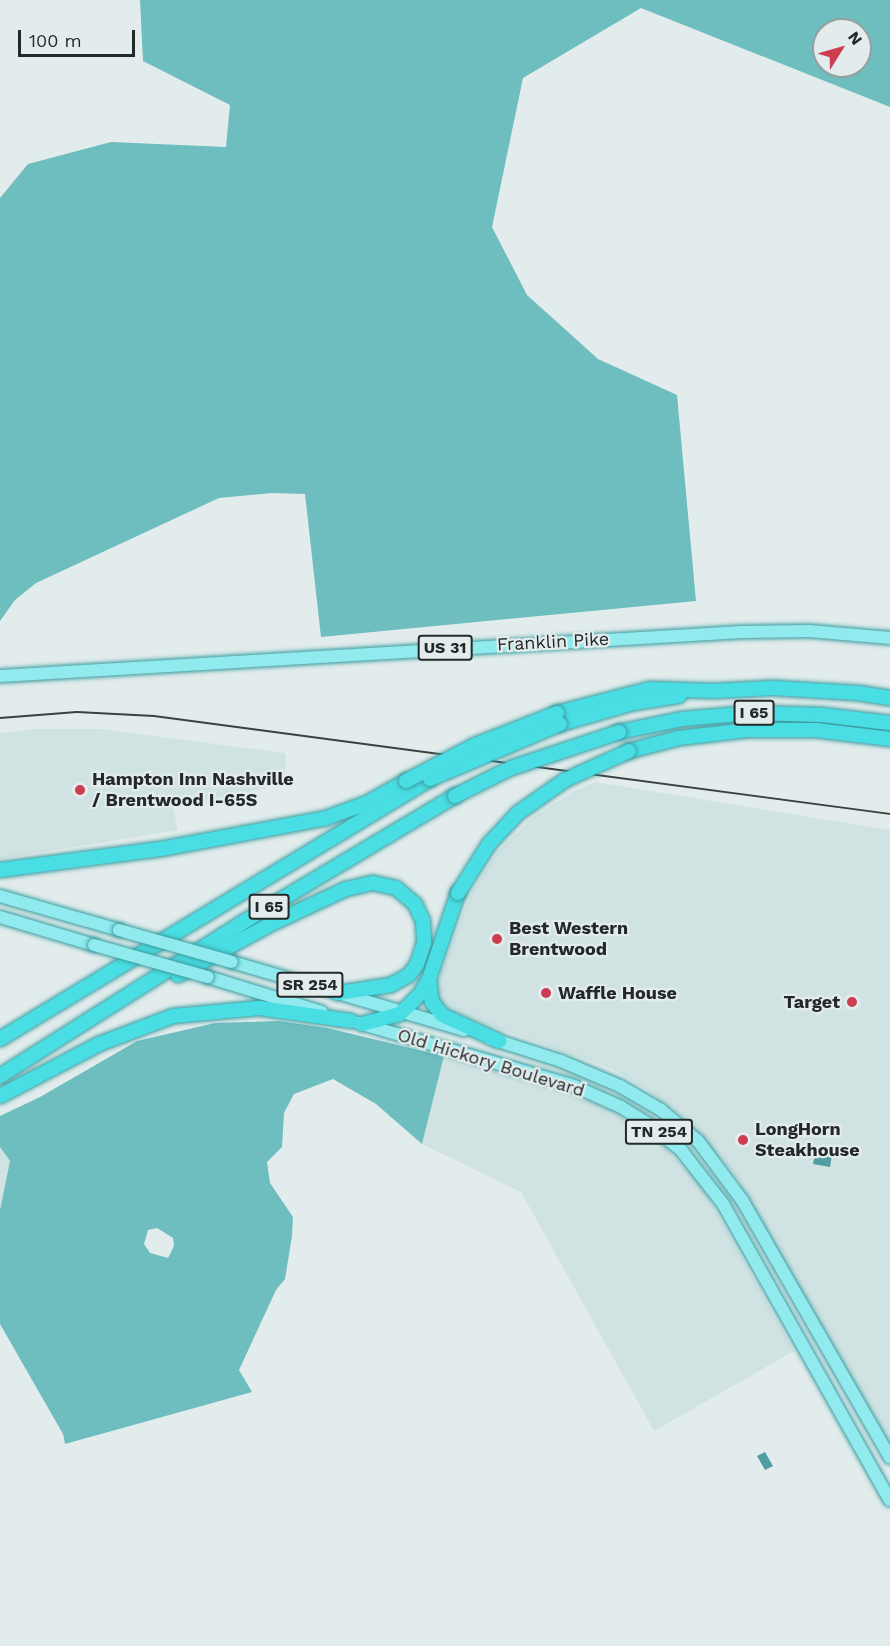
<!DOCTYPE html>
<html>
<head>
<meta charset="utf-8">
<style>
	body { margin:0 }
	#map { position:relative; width:890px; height:1646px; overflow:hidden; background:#e3ecec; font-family:"Work Sans",sans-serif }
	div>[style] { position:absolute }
	.built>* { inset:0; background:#d0e2e2 }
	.forest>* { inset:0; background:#6ebdbf }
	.water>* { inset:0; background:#4f9ea0 }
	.roads { filter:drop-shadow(0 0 2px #3c9ea2) drop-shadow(0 0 2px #3c9ea2) }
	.primary>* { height:12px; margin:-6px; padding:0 6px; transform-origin:6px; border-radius:6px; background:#91ebee }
	.highway>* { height:14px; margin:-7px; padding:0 7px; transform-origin:7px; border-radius:7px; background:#48dee3 }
	.rail>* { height:2px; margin:-1px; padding:0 1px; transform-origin:1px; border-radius:1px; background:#3c4041 }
	.bridges { filter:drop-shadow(0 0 2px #3c9ea2) drop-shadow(0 0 2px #3c9ea2) }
	.primary-bridge>* { height:12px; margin:-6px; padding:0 6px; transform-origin:6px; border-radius:6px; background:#91ebee }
	.highway-bridge>* { height:14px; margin:-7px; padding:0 7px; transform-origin:7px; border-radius:7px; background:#48dee3 }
	.dots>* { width:16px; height:16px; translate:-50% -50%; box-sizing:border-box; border:3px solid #e3ecec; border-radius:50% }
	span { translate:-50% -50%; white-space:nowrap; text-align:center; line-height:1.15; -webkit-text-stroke:4.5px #e3ecec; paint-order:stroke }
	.shield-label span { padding:2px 4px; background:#e3ecec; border:2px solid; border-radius:4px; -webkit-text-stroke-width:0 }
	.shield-label { font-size:16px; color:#252829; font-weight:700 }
	.street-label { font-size:18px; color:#252829 }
	.poi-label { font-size:18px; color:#252829; font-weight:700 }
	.left { translate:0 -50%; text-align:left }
	.right { translate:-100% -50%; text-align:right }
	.north { position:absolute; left:812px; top:18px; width:60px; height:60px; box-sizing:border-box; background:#e3ecec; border:2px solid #979e9e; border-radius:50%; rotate:53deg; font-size:16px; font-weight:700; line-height:24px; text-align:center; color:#252829 }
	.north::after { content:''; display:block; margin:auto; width:21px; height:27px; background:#ce3d4f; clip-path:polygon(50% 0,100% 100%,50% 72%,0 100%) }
	.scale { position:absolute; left:18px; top:30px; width:117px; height:27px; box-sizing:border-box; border:3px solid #252829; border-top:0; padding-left:8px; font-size:18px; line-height:21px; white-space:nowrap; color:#252829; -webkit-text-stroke:4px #e3ecec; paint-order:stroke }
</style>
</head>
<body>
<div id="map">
	<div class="built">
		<div style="clip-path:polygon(33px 729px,99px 729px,286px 753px,285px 784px,173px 808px,178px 830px,0 859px,0 733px)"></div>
		<div style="clip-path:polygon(595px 782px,890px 830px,890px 1450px,753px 1205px,732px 1172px,706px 1141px,678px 1113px,646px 1089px,612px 1069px,453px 1012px,438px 1001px,437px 984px,471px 893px,497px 852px,532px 818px,573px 792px)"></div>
		<div style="clip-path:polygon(444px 1056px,590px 1102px,614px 1112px,657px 1140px,693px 1176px,708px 1197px,794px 1351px,654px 1431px,521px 1192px,422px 1144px)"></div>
		<div style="clip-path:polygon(0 1147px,10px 1161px,0 1210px)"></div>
	</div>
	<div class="forest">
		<div style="clip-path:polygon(evenodd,140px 0,890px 0,890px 107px,641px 8px,523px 78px,492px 227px,527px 295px,598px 359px,677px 395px,696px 601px,321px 637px,305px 494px,272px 493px,219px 498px,36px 583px,15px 600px,0 621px,0 198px,28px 164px,111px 142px,226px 147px,230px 105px,143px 61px,140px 0,824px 30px,860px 30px,860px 66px,824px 66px,824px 30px)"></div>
		<div style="clip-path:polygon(evenodd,279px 1021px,327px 1028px,444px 1056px,422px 1144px,376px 1104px,333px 1079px,294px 1094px,284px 1113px,282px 1147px,267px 1162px,270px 1183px,293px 1217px,292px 1236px,285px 1279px,276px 1290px,239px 1370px,252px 1392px,65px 1444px,63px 1434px,0 1324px,0 1210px,10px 1161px,0 1147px,0 1116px,40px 1097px,137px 1041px,215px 1023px,279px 1021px,157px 1228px,173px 1238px,174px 1246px,168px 1258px,150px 1253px,144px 1244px,148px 1230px,157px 1228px)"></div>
	</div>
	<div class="water">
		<div style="clip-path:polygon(833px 1149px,830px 1167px,813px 1164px,814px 1159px)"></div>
		<div style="clip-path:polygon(765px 1452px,773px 1466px,765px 1470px,757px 1456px)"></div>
	</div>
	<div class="roads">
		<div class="primary">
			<div style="left:0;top:676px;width:743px;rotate:-3.39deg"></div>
			<div style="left:742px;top:632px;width:67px;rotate:-0.9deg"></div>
			<div style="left:809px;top:631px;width:81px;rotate:4.9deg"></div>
			<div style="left:0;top:896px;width:124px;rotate:15.9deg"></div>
			<div style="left:0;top:917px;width:98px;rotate:16.6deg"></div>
			<div style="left:232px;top:962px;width:242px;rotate:16.3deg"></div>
			<div style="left:208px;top:977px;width:119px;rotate:17.1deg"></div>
			<div style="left:359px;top:1023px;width:224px;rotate:16.3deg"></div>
			<div style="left:574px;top:1086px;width:51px;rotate:24.1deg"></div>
			<div style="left:621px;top:1107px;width:32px;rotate:32deg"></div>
			<div style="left:648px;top:1124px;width:42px;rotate:38.2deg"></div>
			<div style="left:681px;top:1150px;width:68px;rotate:52.1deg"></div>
			<div style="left:723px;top:1204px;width:340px;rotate:60.6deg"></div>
			<div style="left:489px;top:1038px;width:76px;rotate:17.7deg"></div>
			<div style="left:561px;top:1061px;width:64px;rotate:23deg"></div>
			<div style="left:620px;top:1086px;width:48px;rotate:30.3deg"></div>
			<div style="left:661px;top:1110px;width:48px;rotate:40deg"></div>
			<div style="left:698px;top:1141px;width:74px;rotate:53.3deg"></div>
			<div style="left:742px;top:1200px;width:297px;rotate:60.1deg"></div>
		</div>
		<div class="highway">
			<div style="left:557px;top:713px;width:96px;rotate:-14.5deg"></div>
			<div style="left:650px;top:689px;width:64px;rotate:1.8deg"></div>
			<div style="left:714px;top:691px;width:59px;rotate:-2.9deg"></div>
			<div style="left:773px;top:688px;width:85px;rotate:3.4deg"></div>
			<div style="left:858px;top:693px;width:32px;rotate:9deg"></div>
			<div style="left:560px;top:724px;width:76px;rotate:-16deg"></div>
			<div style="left:633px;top:703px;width:47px;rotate:-8.7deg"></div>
			<div style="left:619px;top:732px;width:64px;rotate:-11.7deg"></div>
			<div style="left:682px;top:719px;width:70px;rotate:-4.9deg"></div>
			<div style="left:752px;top:713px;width:70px;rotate:1.6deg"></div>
			<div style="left:822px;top:715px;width:68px;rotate:6.7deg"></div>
			<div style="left:629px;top:751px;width:52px;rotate:-14.6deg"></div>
			<div style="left:679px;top:738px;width:69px;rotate:-6.6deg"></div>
			<div style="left:748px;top:730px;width:68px"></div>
			<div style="left:816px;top:730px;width:75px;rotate:6.9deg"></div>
			<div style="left:0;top:870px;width:167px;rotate:-7.5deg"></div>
			<div style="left:166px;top:848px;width:163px;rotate:-10.6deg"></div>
			<div style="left:326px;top:818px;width:44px;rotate:-20.1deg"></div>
			<div style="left:367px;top:803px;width:45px;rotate:-29.4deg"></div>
			<div style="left:178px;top:975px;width:104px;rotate:-28.8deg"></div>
			<div style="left:269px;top:925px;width:85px;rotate:-25.1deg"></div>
			<div style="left:346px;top:889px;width:28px;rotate:-13deg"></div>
			<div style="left:373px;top:883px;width:24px;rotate:12deg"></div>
			<div style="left:396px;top:888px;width:25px;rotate:40deg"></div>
			<div style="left:415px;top:904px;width:19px;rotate:65deg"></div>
			<div style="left:423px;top:921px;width:22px;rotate:87deg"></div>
			<div style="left:424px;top:943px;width:22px;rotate:108deg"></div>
			<div style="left:417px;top:964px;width:14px;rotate:126deg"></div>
			<div style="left:409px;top:975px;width:21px;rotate:151deg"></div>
			<div style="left:391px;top:985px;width:54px;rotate:171.4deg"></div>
			<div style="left:429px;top:979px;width:23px;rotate:83deg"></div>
			<div style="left:432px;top:1002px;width:16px;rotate:52deg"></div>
			<div style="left:442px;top:1015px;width:63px;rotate:24.5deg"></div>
			<div style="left:362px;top:1024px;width:39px;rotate:-15deg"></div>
			<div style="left:400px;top:1014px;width:28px;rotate:-45deg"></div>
			<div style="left:420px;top:994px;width:17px;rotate:-59deg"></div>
			<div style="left:429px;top:979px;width:91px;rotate:-71.4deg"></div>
			<div style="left:0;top:1039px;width:502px;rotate:-31.16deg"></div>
			<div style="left:0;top:1076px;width:284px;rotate:-32.3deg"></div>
			<div style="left:240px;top:924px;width:250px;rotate:-30.8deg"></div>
			<div style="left:0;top:1096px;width:112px;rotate:-27.7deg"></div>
			<div style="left:99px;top:1044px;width:79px;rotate:-20.7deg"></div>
			<div style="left:173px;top:1016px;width:86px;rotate:-5.3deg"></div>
			<div style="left:259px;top:1008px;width:93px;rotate:8deg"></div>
		</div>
	</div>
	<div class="rail">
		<div style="left:0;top:718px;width:77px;rotate:-4.5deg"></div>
		<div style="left:77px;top:712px;width:77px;rotate:3deg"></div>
		<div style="left:154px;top:716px;width:742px;rotate:7.58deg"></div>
	</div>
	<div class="bridges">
		<div class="primary-bridge">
			<div style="left:119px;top:930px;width:117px;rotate:15.8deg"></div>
			<div style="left:94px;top:945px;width:118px;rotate:15.7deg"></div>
		</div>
		<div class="highway-bridge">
			<div style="left:430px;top:779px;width:141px;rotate:-22.9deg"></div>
			<div style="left:406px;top:781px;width:78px;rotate:-27.6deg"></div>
			<div style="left:475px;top:745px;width:88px;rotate:-21.3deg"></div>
			<div style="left:455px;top:796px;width:63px;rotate:-26.6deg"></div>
			<div style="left:511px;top:768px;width:114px;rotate:-18.4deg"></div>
			<div style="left:458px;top:893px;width:58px;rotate:-57.7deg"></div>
			<div style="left:489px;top:844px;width:42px;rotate:-46.9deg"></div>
			<div style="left:518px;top:813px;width:57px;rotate:-35.1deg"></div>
			<div style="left:565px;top:780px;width:70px;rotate:-24.4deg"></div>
		</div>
	</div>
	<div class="dots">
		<div style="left:80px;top:790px;background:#ce3d4f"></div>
		<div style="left:497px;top:939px;background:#ce3d4f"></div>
		<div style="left:546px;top:993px;background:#ce3d4f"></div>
		<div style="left:852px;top:1002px;background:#ce3d4f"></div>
		<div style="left:743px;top:1140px;background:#ce3d4f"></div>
	</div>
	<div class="shield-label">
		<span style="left:445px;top:648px">US 31</span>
		<span style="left:754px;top:713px">I 65</span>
		<span style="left:269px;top:907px">I 65</span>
		<span style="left:310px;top:985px">SR 254</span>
		<span style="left:659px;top:1132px">TN 254</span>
	</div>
	<div class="street-label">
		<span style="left:553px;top:642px;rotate:-3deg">Franklin Pike</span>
		<span style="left:491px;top:1063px;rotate:17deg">Old Hickory Boulevard</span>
	</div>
	<div class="poi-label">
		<span class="left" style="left:92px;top:790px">Hampton Inn Nashville<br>/ Brentwood I-65S</span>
		<span class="left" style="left:509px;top:939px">Best Western<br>Brentwood</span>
		<span class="left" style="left:558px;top:993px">Waffle House</span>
		<span class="right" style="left:840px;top:1002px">Target</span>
		<span class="left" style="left:755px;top:1140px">LongHorn<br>Steakhouse</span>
	</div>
	<div class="north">N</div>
	<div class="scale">100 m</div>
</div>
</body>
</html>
